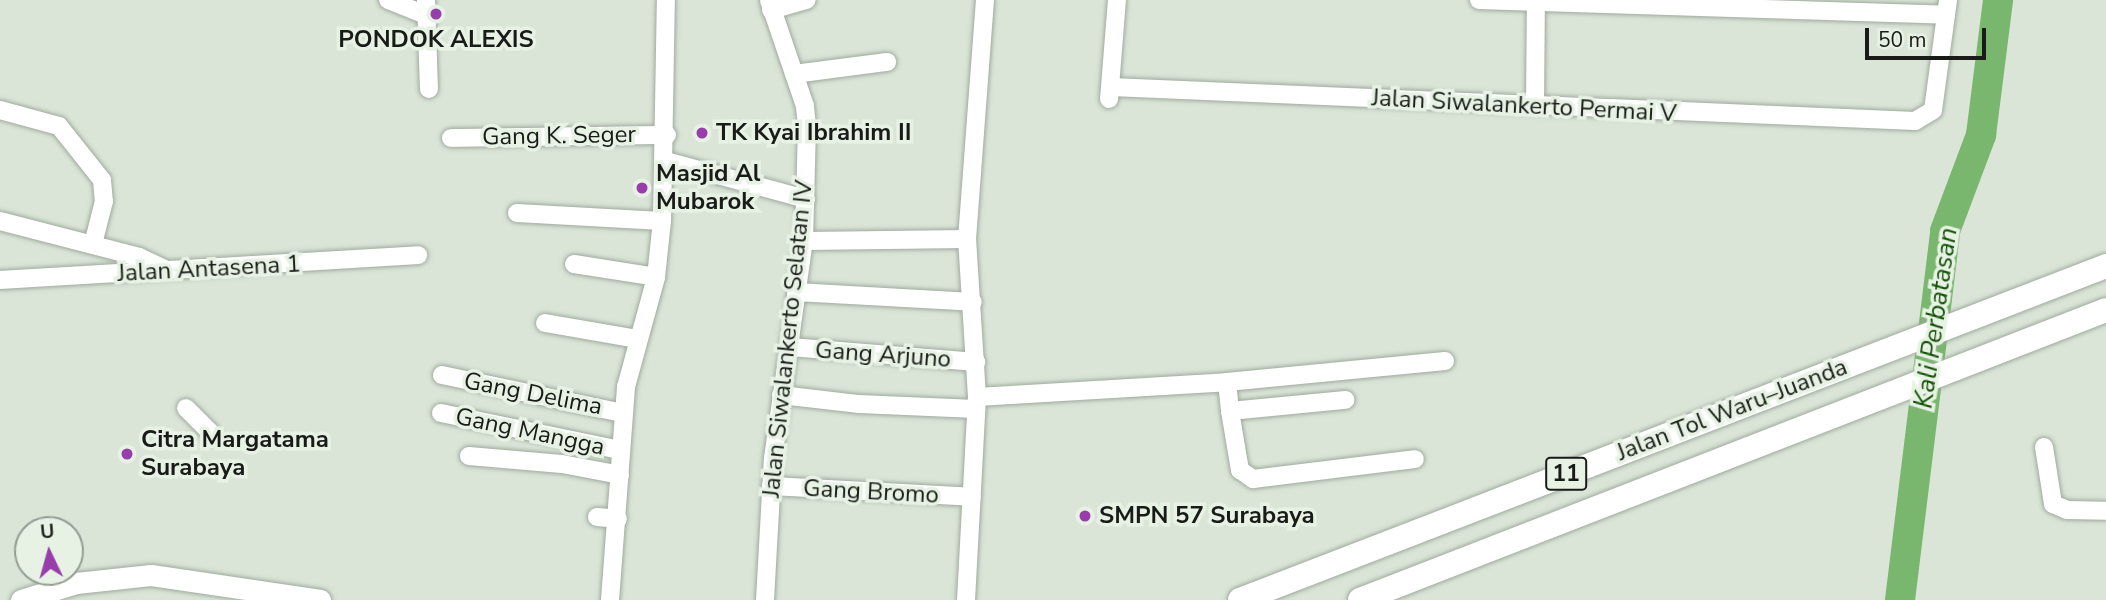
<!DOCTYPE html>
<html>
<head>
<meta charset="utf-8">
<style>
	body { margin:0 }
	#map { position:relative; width:2106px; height:600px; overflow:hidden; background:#dae5d8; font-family:"Nunito Sans",sans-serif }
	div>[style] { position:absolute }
	.river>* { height:30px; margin:-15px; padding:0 15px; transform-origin:15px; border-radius:15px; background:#79b66e }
	.roads { filter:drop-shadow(0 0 2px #a0aa9e) drop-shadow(0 0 2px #a0aa9e) }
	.minor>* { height:18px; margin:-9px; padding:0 9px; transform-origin:9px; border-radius:9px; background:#fff }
	.major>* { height:21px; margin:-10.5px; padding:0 10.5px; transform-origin:10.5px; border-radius:10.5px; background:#fff }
	.highway>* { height:24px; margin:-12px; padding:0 12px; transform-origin:12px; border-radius:12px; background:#fff }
	.dots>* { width:19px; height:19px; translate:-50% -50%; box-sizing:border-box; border:4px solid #e7f2e5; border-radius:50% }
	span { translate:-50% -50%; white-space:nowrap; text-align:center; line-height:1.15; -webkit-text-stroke:7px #e7f2e5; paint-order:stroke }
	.shield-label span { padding:2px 5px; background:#e7f2e5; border:2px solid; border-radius:5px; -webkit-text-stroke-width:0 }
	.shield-label { font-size:23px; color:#181b17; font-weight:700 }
	.poi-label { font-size:24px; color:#181b17; font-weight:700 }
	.left { translate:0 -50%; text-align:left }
	.street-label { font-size:24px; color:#181b17 }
	.water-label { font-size:26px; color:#135106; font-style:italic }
	.north { position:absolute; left:14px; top:516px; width:70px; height:70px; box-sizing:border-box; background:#e7f2e5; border:2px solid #949c93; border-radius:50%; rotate:355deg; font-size:19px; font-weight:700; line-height:28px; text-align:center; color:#181b17 }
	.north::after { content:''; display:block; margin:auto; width:24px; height:32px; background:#983eaa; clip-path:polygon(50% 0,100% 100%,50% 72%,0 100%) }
	.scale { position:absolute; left:1865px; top:28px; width:121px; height:32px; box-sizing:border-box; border:4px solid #181b17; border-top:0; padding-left:9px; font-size:21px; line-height:24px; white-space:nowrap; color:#181b17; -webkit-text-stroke:5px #e7f2e5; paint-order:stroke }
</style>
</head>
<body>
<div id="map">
	<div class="river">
		<div style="left:1900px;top:600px;width:372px;rotate:-83deg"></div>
		<div style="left:1945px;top:231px;width:103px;rotate:-69.4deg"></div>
		<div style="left:1981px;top:135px;width:136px;rotate:-82.8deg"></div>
	</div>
	<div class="roads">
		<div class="minor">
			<div style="left:388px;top:0;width:41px;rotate:21.5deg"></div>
			<div style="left:426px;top:0;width:89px;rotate:88.1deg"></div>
			<div style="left:1479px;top:0;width:467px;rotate:1.8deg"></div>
			<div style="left:771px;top:10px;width:37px;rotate:-16deg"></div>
			<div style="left:794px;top:74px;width:94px;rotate:-7.4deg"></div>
			<div style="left:1111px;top:87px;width:805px;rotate:2.42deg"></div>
			<div style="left:1915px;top:121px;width:21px;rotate:-31deg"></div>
			<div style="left:1933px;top:110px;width:111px;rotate:-82.2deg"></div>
			<div style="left:1109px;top:99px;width:99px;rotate:-85.4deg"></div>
			<div style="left:1535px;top:105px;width:105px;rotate:-89.5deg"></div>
			<div style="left:0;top:110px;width:61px;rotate:15.2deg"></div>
			<div style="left:59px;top:126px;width:69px;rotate:51.5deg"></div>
			<div style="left:102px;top:180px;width:21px;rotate:85deg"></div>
			<div style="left:104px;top:201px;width:44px;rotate:104.3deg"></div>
			<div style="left:451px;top:138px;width:216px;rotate:-0.8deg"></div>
			<div style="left:666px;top:161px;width:145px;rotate:15.2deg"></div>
			<div style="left:517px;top:213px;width:145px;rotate:3.2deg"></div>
			<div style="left:0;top:221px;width:144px;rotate:14.5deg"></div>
			<div style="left:139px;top:257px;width:31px;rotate:25deg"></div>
			<div style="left:804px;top:241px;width:163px;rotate:-0.7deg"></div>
			<div style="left:574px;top:264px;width:83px;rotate:9deg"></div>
			<div style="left:0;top:280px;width:419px;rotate:-3.4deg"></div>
			<div style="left:796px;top:292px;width:177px;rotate:3.2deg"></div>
			<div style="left:545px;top:323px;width:93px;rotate:9.9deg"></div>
			<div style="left:790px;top:347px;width:187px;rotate:4.6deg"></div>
			<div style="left:442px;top:375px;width:185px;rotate:11.9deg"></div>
			<div style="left:1227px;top:382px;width:29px;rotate:84deg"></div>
			<div style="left:1230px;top:411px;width:116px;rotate:-5.5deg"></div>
			<div style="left:781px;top:395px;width:79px;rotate:6.6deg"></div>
			<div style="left:859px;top:404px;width:117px;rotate:2.4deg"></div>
			<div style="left:977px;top:397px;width:158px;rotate:-93.6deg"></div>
			<div style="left:967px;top:239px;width:240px;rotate:-85.7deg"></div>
			<div style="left:186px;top:408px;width:35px;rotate:45deg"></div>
			<div style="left:1230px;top:411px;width:60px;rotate:80.4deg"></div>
			<div style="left:1240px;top:470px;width:16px;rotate:35deg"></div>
			<div style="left:1253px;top:479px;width:163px;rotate:-7deg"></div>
			<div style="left:441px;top:413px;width:182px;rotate:11.7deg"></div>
			<div style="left:2044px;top:447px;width:58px;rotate:81deg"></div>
			<div style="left:2053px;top:504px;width:15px;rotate:23deg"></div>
			<div style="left:2067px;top:510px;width:39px;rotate:1deg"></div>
			<div style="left:469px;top:456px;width:93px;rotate:4.9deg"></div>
			<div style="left:562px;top:464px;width:59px;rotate:10.7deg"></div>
			<div style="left:771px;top:486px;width:201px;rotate:3.1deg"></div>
			<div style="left:597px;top:517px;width:21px;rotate:5deg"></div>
			<div style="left:610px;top:600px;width:214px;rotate:-85.7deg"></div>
			<div style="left:626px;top:387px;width:114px;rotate:-74.7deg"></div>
			<div style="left:656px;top:277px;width:56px;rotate:-83.9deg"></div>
			<div style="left:662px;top:221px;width:221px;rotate:-89deg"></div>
			<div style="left:765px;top:600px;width:142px;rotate:-86.8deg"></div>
			<div style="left:773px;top:458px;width:219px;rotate:-81.9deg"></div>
			<div style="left:804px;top:241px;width:115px;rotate:-88.5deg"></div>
			<div style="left:807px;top:126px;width:20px;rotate:-96deg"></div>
			<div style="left:805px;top:106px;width:112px;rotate:-108.8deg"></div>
			<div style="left:966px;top:600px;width:203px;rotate:-86.9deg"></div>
			<div style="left:977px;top:397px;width:250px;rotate:-3.4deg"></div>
			<div style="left:1227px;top:382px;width:219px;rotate:-5.5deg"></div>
		</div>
		<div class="major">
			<div style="left:21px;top:600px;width:58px;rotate:-17.2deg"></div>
			<div style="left:76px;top:583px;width:75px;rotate:-6.1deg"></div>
			<div style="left:151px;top:575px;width:171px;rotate:8.4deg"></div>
		</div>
		<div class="highway">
			<div style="left:1240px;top:600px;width:928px;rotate:-21.09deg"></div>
			<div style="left:1360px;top:600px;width:800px;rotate:-21.24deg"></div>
		</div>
	</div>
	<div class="dots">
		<div style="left:436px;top:14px;background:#983eaa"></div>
		<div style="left:702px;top:133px;background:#983eaa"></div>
		<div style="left:642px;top:188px;background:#983eaa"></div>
		<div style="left:127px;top:454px;background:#983eaa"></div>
		<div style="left:1085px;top:516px;background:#983eaa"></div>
	</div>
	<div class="shield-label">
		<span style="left:1566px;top:474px">11</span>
	</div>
	<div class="poi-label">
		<span style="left:436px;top:40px">PONDOK ALEXIS</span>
		<span class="left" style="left:716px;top:133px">TK Kyai Ibrahim II</span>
		<span class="left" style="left:656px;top:188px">Masjid Al<br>Mubarok</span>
		<span class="left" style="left:141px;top:454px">Citra Margatama<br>Surabaya</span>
		<span class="left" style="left:1099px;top:516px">SMPN 57 Surabaya</span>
	</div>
	<div class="street-label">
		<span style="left:1524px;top:106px;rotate:3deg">Jalan Siwalankerto Permai V</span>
		<span style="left:559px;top:136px;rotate:-1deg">Gang K. Seger</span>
		<span style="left:209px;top:269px;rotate:-3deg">Jalan Antasena 1</span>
		<span style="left:788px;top:339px;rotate:-84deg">Jalan Siwalankerto Selatan IV</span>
		<span style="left:883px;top:355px;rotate:4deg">Gang Arjuno</span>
		<span style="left:533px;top:394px;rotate:11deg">Gang Delima</span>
		<span style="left:1732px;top:410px;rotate:-21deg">Jalan Tol Waru–Juanda</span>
		<span style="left:530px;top:432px;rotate:12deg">Gang Mangga</span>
		<span style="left:871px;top:492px;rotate:3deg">Gang Bromo</span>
	</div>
	<div class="water-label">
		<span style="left:1936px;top:318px;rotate:-82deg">Kali Perbatasan</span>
	</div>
	<div class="north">U</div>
	<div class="scale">50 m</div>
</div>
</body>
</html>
